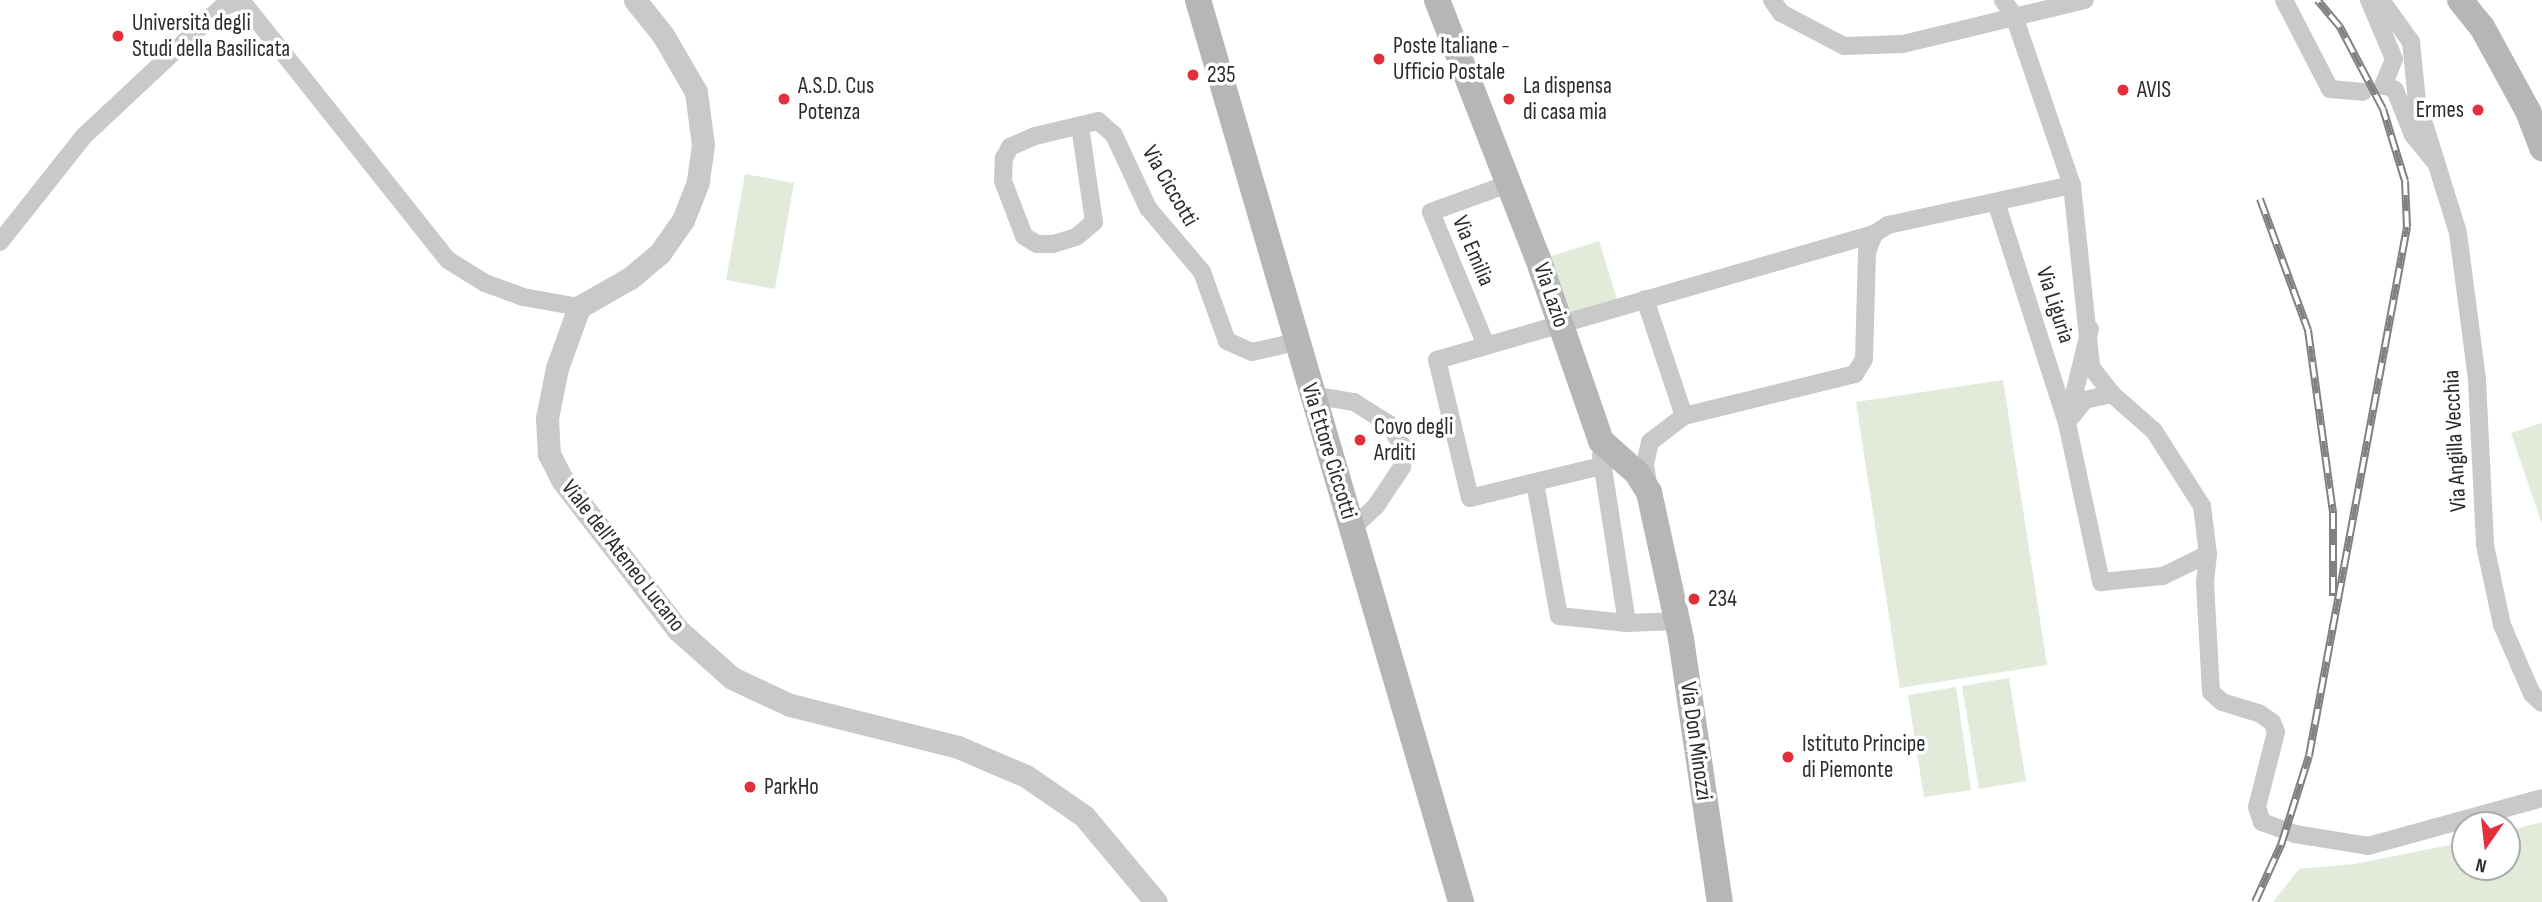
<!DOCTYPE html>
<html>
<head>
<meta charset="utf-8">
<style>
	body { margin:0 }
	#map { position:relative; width:2542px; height:902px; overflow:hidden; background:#fff; font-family:"Sofia Sans Condensed",sans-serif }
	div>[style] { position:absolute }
	.green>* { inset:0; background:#e2ead9 }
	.minor>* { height:18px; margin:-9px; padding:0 9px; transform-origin:9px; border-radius:9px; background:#c9c9c9 }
	.tertiary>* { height:23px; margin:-11.5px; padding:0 11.5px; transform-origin:11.5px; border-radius:11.5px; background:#c9c9c9 }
	.secondary>* { height:26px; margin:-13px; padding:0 13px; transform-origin:13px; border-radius:13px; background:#b6b6b6 }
	.rail>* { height:8px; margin-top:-4px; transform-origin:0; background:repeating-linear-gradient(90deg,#fff 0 16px,#818181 0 32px); box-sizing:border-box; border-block:2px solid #818181 }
	.dots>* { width:19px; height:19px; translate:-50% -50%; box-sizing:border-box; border:4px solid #fff; border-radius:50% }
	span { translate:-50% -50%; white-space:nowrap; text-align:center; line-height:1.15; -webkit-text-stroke:7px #fff; paint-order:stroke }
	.poi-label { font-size:23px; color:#2c2c2c }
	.left { translate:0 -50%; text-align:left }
	.right { translate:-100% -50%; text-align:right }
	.street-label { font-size:23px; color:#2c2c2c }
	.north { position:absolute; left:2451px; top:811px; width:70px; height:70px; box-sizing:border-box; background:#fff; border:2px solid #ababab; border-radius:50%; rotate:194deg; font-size:19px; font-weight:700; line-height:28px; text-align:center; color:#2c2c2c }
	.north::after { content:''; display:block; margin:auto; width:24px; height:32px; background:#e22f3a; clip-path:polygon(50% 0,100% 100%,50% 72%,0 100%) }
</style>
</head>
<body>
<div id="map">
	<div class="green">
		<div style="clip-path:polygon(745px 174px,794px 183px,775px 289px,726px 280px)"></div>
		<div style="clip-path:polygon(1599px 241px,1617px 299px,1567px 314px,1549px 257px)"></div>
		<div style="clip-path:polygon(2003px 380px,2047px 665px,1900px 688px,1856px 402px)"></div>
		<div style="clip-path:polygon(2542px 423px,2542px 524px,2511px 433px)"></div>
		<div style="clip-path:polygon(2009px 678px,2026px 781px,1979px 789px,1962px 686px)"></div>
		<div style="clip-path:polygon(1956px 687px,1971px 790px,1924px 797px,1908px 695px)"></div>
		<div style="clip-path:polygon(2542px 822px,2542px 902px,2273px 902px,2299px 869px,2354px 864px,2465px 842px,2465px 867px,2507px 867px,2507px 831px)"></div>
	</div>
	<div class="minor">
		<div style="left:241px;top:0;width:332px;rotate:51.5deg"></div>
		<div style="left:448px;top:260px;width:44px;rotate:31.9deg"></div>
		<div style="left:485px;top:283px;width:40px;rotate:20.2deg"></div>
		<div style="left:523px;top:297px;width:57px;rotate:10.1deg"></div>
		<div style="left:1772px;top:0;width:16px;rotate:55deg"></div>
		<div style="left:1781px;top:13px;width:71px;rotate:27.6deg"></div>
		<div style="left:1844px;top:46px;width:59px;rotate:-1.9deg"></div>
		<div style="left:1903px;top:44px;width:187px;rotate:-13.6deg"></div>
		<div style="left:2003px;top:0;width:19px;rotate:55deg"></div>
		<div style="left:2014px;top:16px;width:179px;rotate:71.1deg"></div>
		<div style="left:2072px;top:185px;width:183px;rotate:84deg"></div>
		<div style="left:2091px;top:367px;width:34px;rotate:52deg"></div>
		<div style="left:2284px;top:0;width:100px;rotate:62.7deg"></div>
		<div style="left:2330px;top:89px;width:33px;rotate:5deg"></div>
		<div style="left:2369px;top:0;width:64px;rotate:67deg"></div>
		<div style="left:2394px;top:59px;width:29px;rotate:112deg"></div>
		<div style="left:2381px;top:0;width:52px;rotate:54.5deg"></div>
		<div style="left:2411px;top:42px;width:59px;rotate:84.2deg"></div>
		<div style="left:2417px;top:101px;width:138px;rotate:72.7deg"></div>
		<div style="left:2458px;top:233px;width:148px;rotate:82.6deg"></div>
		<div style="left:2477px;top:380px;width:165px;rotate:87.2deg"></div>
		<div style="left:2485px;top:545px;width:82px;rotate:78deg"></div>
		<div style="left:2502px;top:625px;width:75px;rotate:66.5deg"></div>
		<div style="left:2532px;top:694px;width:13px;rotate:42deg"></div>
		<div style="left:2385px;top:85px;width:11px;rotate:27deg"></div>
		<div style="left:2395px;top:90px;width:48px;rotate:68.2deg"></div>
		<div style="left:2413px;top:135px;width:35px;rotate:51deg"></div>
		<div style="left:1080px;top:126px;width:97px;rotate:81.7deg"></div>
		<div style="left:1094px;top:222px;width:23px;rotate:140deg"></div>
		<div style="left:1076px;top:237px;width:24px;rotate:163deg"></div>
		<div style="left:1053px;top:244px;width:16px;rotate:180deg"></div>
		<div style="left:1037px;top:244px;width:15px;rotate:-148deg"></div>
		<div style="left:1024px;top:236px;width:59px;rotate:-110.9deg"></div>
		<div style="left:1003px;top:181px;width:23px;rotate:-88deg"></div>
		<div style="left:1004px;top:158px;width:13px;rotate:-61deg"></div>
		<div style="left:1010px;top:147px;width:27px;rotate:-24deg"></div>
		<div style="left:1035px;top:136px;width:65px;rotate:-13.4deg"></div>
		<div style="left:1098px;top:121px;width:21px;rotate:41deg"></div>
		<div style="left:1114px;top:135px;width:81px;rotate:65deg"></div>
		<div style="left:1148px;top:208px;width:84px;rotate:49.8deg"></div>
		<div style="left:1202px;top:272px;width:73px;rotate:70.1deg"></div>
		<div style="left:1227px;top:341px;width:27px;rotate:24deg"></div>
		<div style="left:1252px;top:352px;width:45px;rotate:-12.8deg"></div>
		<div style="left:1996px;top:202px;width:232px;rotate:72.2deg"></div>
		<div style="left:0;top:242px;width:135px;rotate:-51.6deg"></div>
		<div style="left:84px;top:136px;width:187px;rotate:-43.1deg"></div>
		<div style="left:221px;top:8px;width:22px;rotate:-22deg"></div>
		<div style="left:1645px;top:299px;width:123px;rotate:71.6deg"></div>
		<div style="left:2090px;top:329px;width:97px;rotate:103.7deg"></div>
		<div style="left:2067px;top:423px;width:163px;rotate:77.9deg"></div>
		<div style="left:2101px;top:582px;width:62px;rotate:-5.5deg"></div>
		<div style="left:2163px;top:576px;width:50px;rotate:-26.1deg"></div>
		<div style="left:2208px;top:554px;width:28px;rotate:96deg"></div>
		<div style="left:2205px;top:582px;width:110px;rotate:86.9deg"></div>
		<div style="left:2211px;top:692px;width:15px;rotate:42deg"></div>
		<div style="left:2222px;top:702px;width:39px;rotate:17deg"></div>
		<div style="left:2259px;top:713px;width:16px;rotate:35deg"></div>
		<div style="left:2272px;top:722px;width:11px;rotate:68deg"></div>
		<div style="left:2276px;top:732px;width:77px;rotate:104.2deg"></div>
		<div style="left:2257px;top:807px;width:16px;rotate:72deg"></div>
		<div style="left:2262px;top:822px;width:35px;rotate:20deg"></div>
		<div style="left:2295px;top:834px;width:74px;rotate:9.3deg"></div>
		<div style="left:2368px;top:846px;width:180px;rotate:-15.4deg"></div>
		<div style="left:1486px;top:345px;width:144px;rotate:-112.5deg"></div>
		<div style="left:1431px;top:212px;width:82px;rotate:-20deg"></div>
		<div style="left:1311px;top:395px;width:44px;rotate:9.2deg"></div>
		<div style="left:1354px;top:402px;width:41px;rotate:32.2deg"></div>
		<div style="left:1389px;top:424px;width:27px;rotate:59deg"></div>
		<div style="left:1403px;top:447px;width:20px;rotate:93deg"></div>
		<div style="left:1402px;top:467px;width:47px;rotate:123.7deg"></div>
		<div style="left:1376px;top:506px;width:33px;rotate:137deg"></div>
		<div style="left:2072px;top:416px;width:21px;rotate:-51deg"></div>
		<div style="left:2085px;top:400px;width:28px;rotate:-13deg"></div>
		<div style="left:2112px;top:394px;width:56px;rotate:41.4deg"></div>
		<div style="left:2154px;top:431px;width:89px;rotate:57.4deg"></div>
		<div style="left:2202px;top:506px;width:48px;rotate:82.9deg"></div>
		<div style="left:1601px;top:455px;width:170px;rotate:81.2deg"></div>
		<div style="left:1627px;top:623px;width:51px;rotate:-2.2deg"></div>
		<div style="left:1601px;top:466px;width:135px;rotate:166.3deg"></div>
		<div style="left:1470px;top:498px;width:142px;rotate:-103.4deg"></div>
		<div style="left:1437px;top:360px;width:455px;rotate:-16.1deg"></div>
		<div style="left:1535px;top:483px;width:135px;rotate:79.8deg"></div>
		<div style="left:1559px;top:616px;width:68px;rotate:5.9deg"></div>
		<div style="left:1648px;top:485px;width:21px;rotate:-98deg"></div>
		<div style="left:1645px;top:464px;width:23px;rotate:-77deg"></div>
		<div style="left:1650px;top:442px;width:43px;rotate:-37.4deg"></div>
		<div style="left:1684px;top:416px;width:176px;rotate:-13.8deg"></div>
		<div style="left:1855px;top:374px;width:17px;rotate:-59deg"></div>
		<div style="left:1864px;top:359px;width:107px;rotate:-88.4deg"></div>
		<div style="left:1867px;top:252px;width:19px;rotate:-69deg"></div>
		<div style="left:1874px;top:234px;width:17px;rotate:-33deg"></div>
		<div style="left:1888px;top:225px;width:188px;rotate:-12.3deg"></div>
	</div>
	<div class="tertiary">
		<div style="left:635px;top:0;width:45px;rotate:51.3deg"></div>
		<div style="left:663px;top:35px;width:66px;rotate:59.9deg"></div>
		<div style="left:696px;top:92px;width:53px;rotate:82.5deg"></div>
		<div style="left:703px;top:145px;width:37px;rotate:98deg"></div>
		<div style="left:698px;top:182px;width:41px;rotate:111.5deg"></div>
		<div style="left:683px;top:220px;width:40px;rotate:124.9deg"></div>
		<div style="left:660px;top:253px;width:39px;rotate:140deg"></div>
		<div style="left:630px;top:278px;width:59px;rotate:150.4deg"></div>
		<div style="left:579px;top:307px;width:65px;rotate:109.8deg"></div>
		<div style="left:557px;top:368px;width:51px;rotate:101.3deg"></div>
		<div style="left:547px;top:418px;width:36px;rotate:87deg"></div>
		<div style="left:549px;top:454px;width:29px;rotate:63deg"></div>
		<div style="left:562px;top:480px;width:190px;rotate:52.3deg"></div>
		<div style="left:678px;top:630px;width:72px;rotate:41.6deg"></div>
		<div style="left:732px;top:678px;width:64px;rotate:25deg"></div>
		<div style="left:790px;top:705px;width:173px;rotate:14deg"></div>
		<div style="left:958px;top:747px;width:74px;rotate:23.1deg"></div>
		<div style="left:1026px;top:776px;width:70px;rotate:34.6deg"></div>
		<div style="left:1084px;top:816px;width:112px;rotate:50.1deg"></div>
	</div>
	<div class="secondary">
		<div style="left:1198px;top:0;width:940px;rotate:73.74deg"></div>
		<div style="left:1437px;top:0;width:275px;rotate:68.7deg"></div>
		<div style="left:1537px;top:256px;width:196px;rotate:70.9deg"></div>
		<div style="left:1601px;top:441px;width:48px;rotate:41.6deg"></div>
		<div style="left:1637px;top:473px;width:22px;rotate:58deg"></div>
		<div style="left:1649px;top:492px;width:150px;rotate:77.7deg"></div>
		<div style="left:1681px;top:639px;width:266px;rotate:81.6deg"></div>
		<div style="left:2460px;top:0;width:35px;rotate:51deg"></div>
		<div style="left:2482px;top:27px;width:96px;rotate:61.3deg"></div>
		<div style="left:2528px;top:111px;width:40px;rotate:69deg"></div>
	</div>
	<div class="rail">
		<div style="left:2260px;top:199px;width:140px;rotate:69.9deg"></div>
		<div style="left:2308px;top:330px;width:185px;rotate:82.2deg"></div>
		<div style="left:2333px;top:513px;width:83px;rotate:90deg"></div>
		<div style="left:2255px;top:902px;width:63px;rotate:-65.5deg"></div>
		<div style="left:2281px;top:845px;width:93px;rotate:-72.5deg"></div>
		<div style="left:2309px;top:756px;width:538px;rotate:-79.5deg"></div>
		<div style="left:2407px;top:227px;width:46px;rotate:-92.5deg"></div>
		<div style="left:2405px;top:181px;width:75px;rotate:-107deg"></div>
		<div style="left:2383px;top:109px;width:93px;rotate:-117.7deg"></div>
		<div style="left:2340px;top:27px;width:35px;rotate:-130deg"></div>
	</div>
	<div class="dots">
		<div style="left:118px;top:36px;background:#e22f3a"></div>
		<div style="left:1379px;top:59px;background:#e22f3a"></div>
		<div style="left:1193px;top:75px;background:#e22f3a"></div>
		<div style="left:2123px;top:90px;background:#e22f3a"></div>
		<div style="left:784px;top:99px;background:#e22f3a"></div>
		<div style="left:1509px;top:99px;background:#e22f3a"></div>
		<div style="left:2478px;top:110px;background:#e22f3a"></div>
		<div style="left:1360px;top:440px;background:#e22f3a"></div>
		<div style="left:1694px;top:599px;background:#e22f3a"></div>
		<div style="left:1788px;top:757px;background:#e22f3a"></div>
		<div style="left:750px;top:787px;background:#e22f3a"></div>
	</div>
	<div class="poi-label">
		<span class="left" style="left:132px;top:36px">Università degli<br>Studi della Basilicata</span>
		<span class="left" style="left:1393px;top:59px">Poste Italiane -<br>Ufficio Postale</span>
		<span class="left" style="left:1207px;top:75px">235</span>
		<span class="left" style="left:798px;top:99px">A.S.D. Cus<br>Potenza</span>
		<span class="left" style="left:1523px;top:99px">La dispensa<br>di casa mia</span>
		<span class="left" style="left:2137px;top:90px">AVIS</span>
		<span class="right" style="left:2464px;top:110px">Ermes</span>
		<span class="left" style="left:1374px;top:440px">Covo degli<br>Arditi</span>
		<span class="left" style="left:1708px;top:599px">234</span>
		<span class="left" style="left:1802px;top:757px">Istituto Principe<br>di Piemonte</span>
		<span class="left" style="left:764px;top:787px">ParkHo</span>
	</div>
	<div class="street-label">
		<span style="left:1170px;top:186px;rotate:60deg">Via Ciccotti</span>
		<span style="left:1473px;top:251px;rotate:67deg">Via Emilia</span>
		<span style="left:1551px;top:295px;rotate:71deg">Via Lazio</span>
		<span style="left:2055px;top:305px;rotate:72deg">Via Liguria</span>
		<span style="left:2455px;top:441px;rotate:-93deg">Via Angilla Vecchia</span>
		<span style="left:1329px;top:451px;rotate:73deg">Via Ettore Ciccotti</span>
		<span style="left:623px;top:556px;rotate:52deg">Viale dell'Ateneo Lucano</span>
		<span style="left:1696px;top:741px;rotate:82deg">Via Don Minozzi</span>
	</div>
	<div class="north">N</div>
</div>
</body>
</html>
